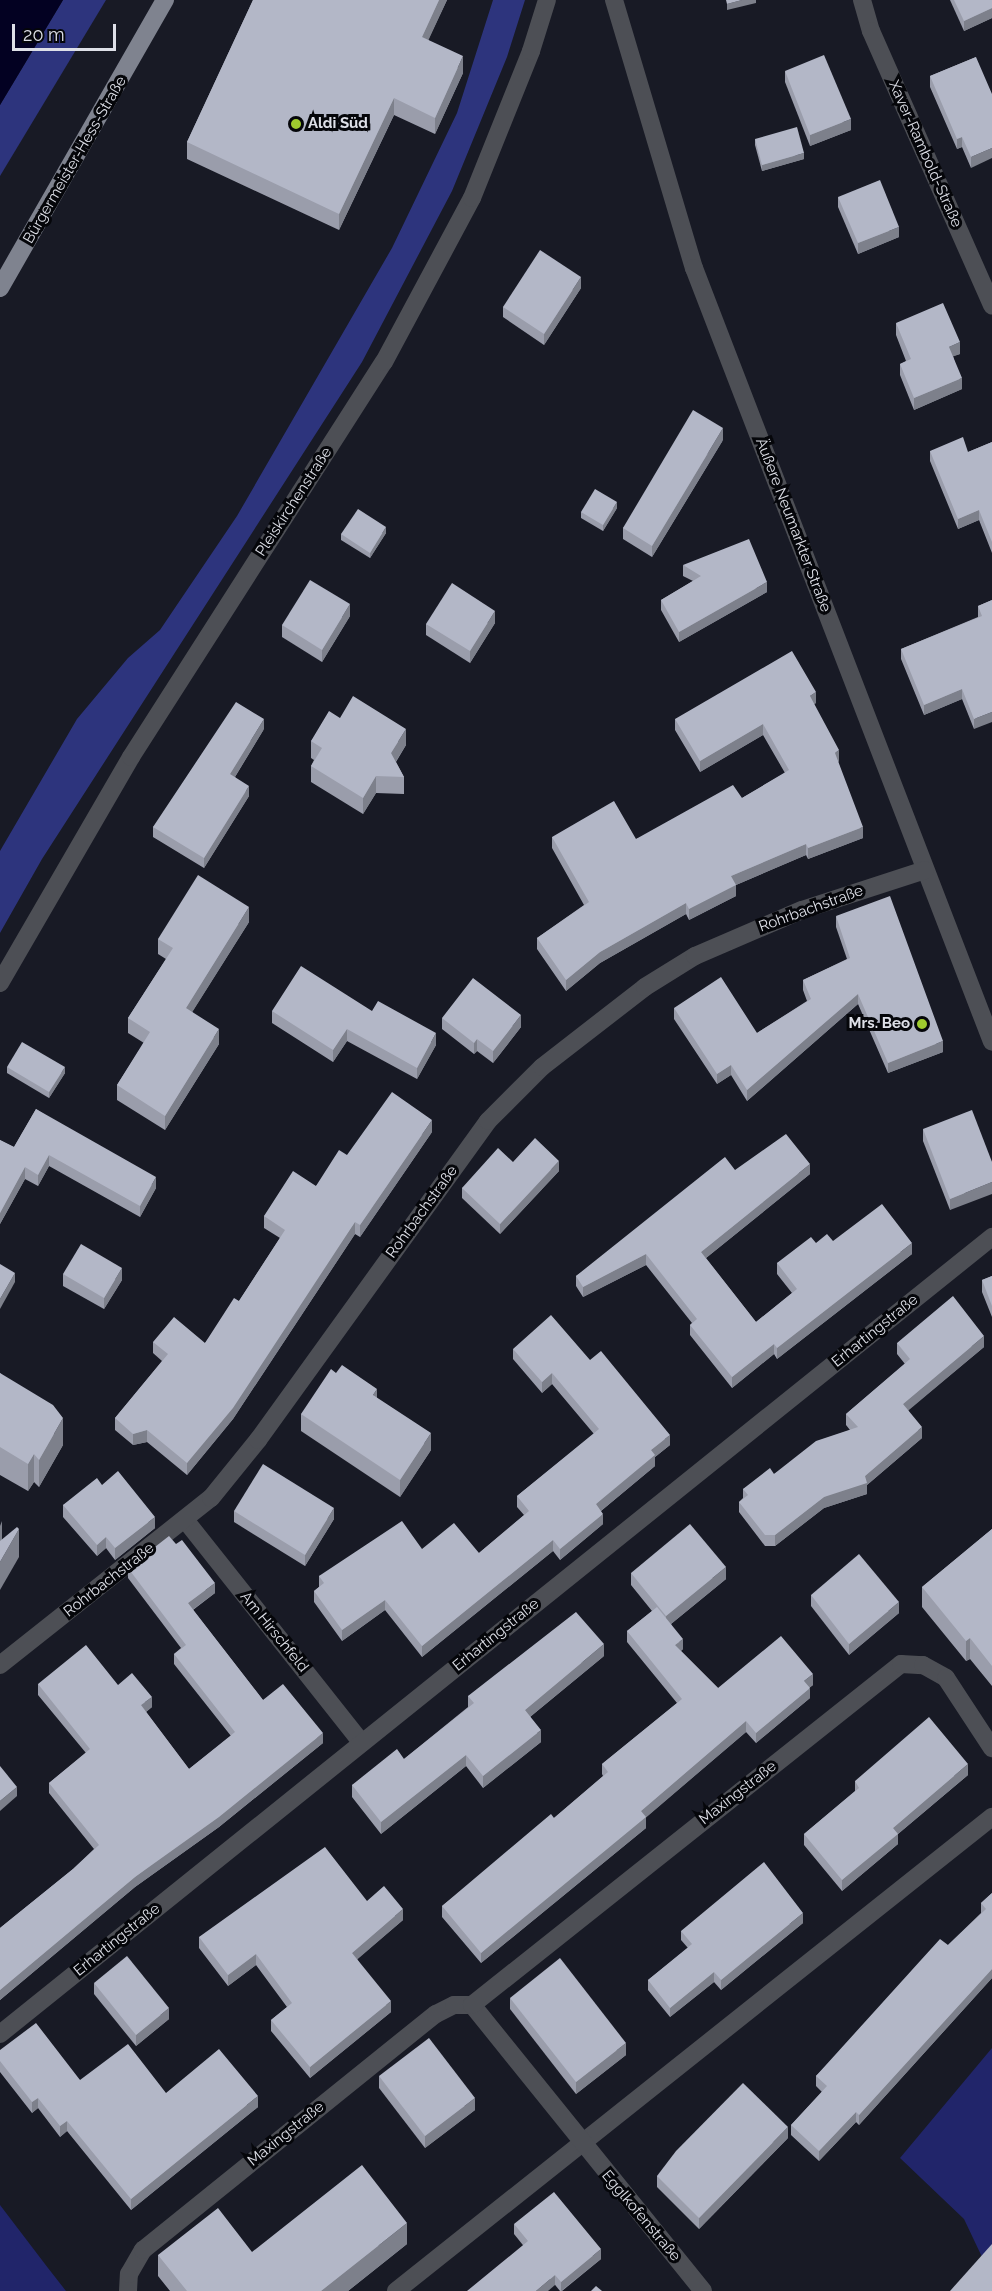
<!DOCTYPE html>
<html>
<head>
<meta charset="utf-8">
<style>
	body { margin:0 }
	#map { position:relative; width:992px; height:2291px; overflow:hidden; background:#181a25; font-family:Raleway,sans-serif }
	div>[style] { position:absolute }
	.green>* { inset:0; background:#21256a }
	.forest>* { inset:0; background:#2d347d }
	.water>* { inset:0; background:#030122 }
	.minor>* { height:18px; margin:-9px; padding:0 9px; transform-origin:9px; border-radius:9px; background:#4d4f55 }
	.major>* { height:18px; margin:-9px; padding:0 9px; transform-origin:9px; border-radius:9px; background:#7f838f }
	.wall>* { inset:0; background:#9a9dab }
	.shaded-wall>* { inset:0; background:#7d808b }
	.building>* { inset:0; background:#b3b7c7 }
	.dots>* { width:16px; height:16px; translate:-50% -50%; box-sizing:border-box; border:3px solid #05060a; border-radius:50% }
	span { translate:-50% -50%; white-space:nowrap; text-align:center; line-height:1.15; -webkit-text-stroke:6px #05060a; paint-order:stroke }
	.poi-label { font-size:15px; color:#dee0e8; font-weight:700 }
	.left { translate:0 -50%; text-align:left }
	.right { translate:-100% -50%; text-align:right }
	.street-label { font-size:15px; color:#dee0e8 }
	.scale { position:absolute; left:12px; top:24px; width:104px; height:27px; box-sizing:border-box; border:3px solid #dee0e8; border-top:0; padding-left:8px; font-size:18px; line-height:21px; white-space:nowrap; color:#dee0e8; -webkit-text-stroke:4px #05060a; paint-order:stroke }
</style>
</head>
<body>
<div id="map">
	<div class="green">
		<div style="clip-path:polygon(992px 2048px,992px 2246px,982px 2257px,964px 2219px,900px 2158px)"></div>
		<div style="clip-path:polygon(0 2205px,48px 2268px,66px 2291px,0 2291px)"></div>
	</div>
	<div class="forest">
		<div style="clip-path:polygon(63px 0,106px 0,0 176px,0 105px)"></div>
		<div style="clip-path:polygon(493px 0,525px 0,507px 57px,452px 191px,362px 362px,42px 859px,0 933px,0 851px,77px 719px,128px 658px,160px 630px,237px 516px,392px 248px,457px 113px)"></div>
	</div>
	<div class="water">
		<div style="clip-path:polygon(0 0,63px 0,0 105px)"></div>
	</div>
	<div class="minor">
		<div style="left:614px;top:0;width:280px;rotate:73.4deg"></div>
		<div style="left:694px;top:268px;width:829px;rotate:68.94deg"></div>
		<div style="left:862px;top:0;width:32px;rotate:74deg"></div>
		<div style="left:871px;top:31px;width:300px;rotate:66.2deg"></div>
		<div style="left:0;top:983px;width:261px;rotate:-59.9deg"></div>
		<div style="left:131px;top:757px;width:469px;rotate:-57.4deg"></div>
		<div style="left:384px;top:362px;width:186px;rotate:-61.8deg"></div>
		<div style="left:472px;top:198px;width:158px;rotate:-68.1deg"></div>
		<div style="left:531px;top:51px;width:53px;rotate:-72.6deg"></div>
		<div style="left:186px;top:1521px;width:283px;rotate:51.6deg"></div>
		<div style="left:0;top:1665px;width:269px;rotate:-38.4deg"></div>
		<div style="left:211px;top:1498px;width:75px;rotate:-51deg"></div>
		<div style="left:258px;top:1440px;width:393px;rotate:-54.2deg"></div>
		<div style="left:488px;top:1121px;width:76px;rotate:-45deg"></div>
		<div style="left:542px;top:1067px;width:130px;rotate:-37.8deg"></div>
		<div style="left:645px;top:987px;width:59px;rotate:-31.8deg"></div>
		<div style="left:695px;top:956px;width:116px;rotate:-23.3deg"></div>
		<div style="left:802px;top:910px;width:129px;rotate:-18deg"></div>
		<div style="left:0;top:2034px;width:1273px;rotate:-38.78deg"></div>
		<div style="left:128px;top:2291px;width:17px;rotate:-87deg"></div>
		<div style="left:129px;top:2274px;width:28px;rotate:-60deg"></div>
		<div style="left:143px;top:2250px;width:376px;rotate:-38.9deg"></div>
		<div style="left:436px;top:2014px;width:20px;rotate:-27deg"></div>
		<div style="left:454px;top:2005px;width:18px"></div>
		<div style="left:396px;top:2291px;width:762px;rotate:-38.5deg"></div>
		<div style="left:703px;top:2291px;width:368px;rotate:-128.9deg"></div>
		<div style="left:472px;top:2005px;width:548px;rotate:-38.48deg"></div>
		<div style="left:901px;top:1664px;width:22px;rotate:3deg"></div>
		<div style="left:923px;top:1665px;width:26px;rotate:29deg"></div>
		<div style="left:946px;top:1678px;width:84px;rotate:56.7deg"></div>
	</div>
	<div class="major">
		<div style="left:0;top:288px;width:332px;rotate:-60.2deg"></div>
	</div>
	<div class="wall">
		<div style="clip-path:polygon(253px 0,447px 0,428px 40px,463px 73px,435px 134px,394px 115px,339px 230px,187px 159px,187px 142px)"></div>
		<div style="clip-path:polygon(950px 0,992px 0,992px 18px,964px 31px)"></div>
		<div style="clip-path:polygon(976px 57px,971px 168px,962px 147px,957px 149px,930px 87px,930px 76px)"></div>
		<div style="clip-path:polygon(785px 71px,851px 130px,810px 146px,785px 82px)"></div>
		<div style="clip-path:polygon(755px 139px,804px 159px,762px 171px,755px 145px)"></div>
		<div style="clip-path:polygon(838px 197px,899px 237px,858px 254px,838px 207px)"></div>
		<div style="clip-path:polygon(581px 288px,544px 345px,503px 317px,503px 307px)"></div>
		<div style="clip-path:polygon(896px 323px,960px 354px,953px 356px,962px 389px,914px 410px,900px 375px,900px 364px,906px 361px,896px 335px)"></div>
		<div style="clip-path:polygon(723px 440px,652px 557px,623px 539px,623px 528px)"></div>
		<div style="clip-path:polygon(992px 442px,992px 553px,979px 520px,958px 529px,930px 461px,930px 451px,968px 452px)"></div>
		<div style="clip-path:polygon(617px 508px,603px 531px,581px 518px,581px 512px)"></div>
		<div style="clip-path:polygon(386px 533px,370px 558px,341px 540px,341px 534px)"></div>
		<div style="clip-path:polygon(683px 565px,767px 592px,679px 642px,661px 610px,661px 600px,693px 581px,683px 576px)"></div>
		<div style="clip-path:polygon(992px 600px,974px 729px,962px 699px,924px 715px,901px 659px,901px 649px,978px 617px,978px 606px)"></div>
		<div style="clip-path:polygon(350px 616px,322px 662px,282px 637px,282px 625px)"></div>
		<div style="clip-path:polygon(495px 623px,470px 663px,426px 635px,426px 624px)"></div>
		<div style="clip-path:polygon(816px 703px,814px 704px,839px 761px,838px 762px,863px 838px,808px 859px,806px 855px,736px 885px,736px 896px,689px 920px,686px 914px,600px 963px,566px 991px,537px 949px,537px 938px,584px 905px,552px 848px,552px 837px,636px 839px,742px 798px,785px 773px,763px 735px,700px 772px,675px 730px,675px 719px)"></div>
		<div style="clip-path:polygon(340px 718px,406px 745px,396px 762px,404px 777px,404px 794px,376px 793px,363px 814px,311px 782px,311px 766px,314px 760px,311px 758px,311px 741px)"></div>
		<div style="clip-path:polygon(264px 729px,235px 777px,249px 796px,204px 868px,153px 837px,153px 827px)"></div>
		<div style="clip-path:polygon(836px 916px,943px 1052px,888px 1073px,858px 1004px,747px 1101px,731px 1075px,717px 1084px,674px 1019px,674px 1008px,757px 1033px,807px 1001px,803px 990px,803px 980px,847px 959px,836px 927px)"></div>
		<div style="clip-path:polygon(249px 922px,192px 1012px,219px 1044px,165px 1130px,117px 1100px,117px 1085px,144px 1043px,128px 1033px,128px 1018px,166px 959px,158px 954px,158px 939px)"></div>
		<div style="clip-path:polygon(272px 1011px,372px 1011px,436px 1045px,417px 1079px,347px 1041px,333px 1062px,272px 1023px)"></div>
		<div style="clip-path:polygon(442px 1018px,521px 1027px,493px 1063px,477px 1051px,474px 1054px,442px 1029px)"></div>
		<div style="clip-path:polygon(7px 1067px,65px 1073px,49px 1098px,7px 1073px)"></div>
		<div style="clip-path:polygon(36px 1109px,156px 1188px,140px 1217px,49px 1166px,38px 1186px,25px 1179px,0 1224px,0 1140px,14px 1147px)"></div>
		<div style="clip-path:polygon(923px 1129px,992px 1162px,950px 1210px,923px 1141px)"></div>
		<div style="clip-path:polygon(432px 1132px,360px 1237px,355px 1234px,233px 1419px,187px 1475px,147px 1442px,133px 1445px,115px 1430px,115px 1418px,162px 1361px,153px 1353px,153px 1342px,205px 1343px,239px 1301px,280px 1238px,264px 1228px,264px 1216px,316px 1186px,347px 1155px)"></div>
		<div style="clip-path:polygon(513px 1162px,559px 1171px,500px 1234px,462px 1198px,462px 1188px)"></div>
		<div style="clip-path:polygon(735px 1170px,810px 1174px,706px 1258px,756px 1322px,792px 1293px,777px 1274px,777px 1263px,816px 1243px,833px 1241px,912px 1254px,777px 1359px,774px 1354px,732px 1388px,690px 1335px,690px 1325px,692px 1323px,646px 1265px,583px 1297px,576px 1286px,576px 1276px)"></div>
		<div style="clip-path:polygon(63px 1274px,122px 1280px,104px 1309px,63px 1286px)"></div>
		<div style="clip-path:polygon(992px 1276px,992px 1317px,982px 1292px,982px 1280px)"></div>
		<div style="clip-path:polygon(897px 1343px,984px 1347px,908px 1410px,922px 1438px,867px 1485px,867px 1494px,824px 1508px,775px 1546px,765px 1546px,739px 1512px,739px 1502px,743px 1498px,743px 1489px,774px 1474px,850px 1430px,846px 1425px,846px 1414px,905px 1364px,897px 1354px)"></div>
		<div style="clip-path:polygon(513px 1349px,590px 1360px,670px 1445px,655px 1457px,655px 1466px,601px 1511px,603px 1524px,560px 1560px,553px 1551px,422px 1657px,385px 1610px,342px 1641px,314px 1602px,314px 1591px,319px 1587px,319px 1576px,422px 1549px,479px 1553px,524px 1515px,517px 1507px,517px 1496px,594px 1434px,552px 1384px,542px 1393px,513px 1359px)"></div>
		<div style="clip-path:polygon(0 1373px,63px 1445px,39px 1487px,34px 1482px,28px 1491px,0 1475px)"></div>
		<div style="clip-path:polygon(377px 1398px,431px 1450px,400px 1497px,301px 1431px,301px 1414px)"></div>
		<div style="clip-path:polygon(102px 1485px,155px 1528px,115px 1560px,106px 1548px,97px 1556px,63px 1517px,63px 1505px)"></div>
		<div style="clip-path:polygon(234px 1511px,334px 1519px,305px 1566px,234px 1522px)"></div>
		<div style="clip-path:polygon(992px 1529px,992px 1686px,970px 1659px,966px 1661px,922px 1607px,922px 1587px)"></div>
		<div style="clip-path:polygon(128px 1568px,215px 1593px,193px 1610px,263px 1700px,323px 1743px,219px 1827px,135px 1887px,0 2000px,0 1928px,73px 1869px,94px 1849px,49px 1793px,49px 1783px,86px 1753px,38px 1695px,38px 1684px,118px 1685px,152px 1707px,146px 1712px,189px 1769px,231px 1736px,174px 1664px,174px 1654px,181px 1648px,128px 1578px)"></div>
		<div style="clip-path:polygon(631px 1573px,726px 1579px,671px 1624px,683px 1649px,681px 1651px,718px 1688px,813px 1685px,809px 1688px,810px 1698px,756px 1743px,746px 1732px,646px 1817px,646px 1828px,481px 1963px,442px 1917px,442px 1906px,554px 1818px,603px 1776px,602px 1774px,602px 1764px,677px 1703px,627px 1642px,627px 1631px,652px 1611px,631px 1585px)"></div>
		<div style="clip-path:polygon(811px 1595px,899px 1613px,849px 1655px,811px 1606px)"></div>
		<div style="clip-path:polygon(604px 1656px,530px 1717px,541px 1742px,483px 1788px,466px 1766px,381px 1834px,352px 1797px,352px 1785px,404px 1759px,468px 1707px,468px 1696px)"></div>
		<div style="clip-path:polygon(968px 1775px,898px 1834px,898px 1844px,842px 1891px,804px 1845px,804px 1834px,855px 1791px,855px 1781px)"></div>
		<div style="clip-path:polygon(992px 1893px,992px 1978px,859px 2125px,856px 2122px,819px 2161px,791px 2135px,791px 2125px,822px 2092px,816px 2086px,816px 2076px,948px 1945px,981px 1913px,981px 1903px)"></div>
		<div style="clip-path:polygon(367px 1901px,403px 1920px,357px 1959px,391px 2012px,310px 2078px,271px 2031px,271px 2020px,287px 2007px,256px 1965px,228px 1986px,199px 1948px,199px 1937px)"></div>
		<div style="clip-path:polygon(803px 1923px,721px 1990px,714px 1982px,670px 2017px,648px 1990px,648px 1980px,688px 1948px,681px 1940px,681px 1931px)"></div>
		<div style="clip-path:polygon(94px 1983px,169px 2019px,136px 2046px,94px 1994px)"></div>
		<div style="clip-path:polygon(510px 1998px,626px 2055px,576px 2094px,510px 2009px)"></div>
		<div style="clip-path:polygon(0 2050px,80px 2080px,258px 2107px,131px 2210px,67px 2131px,60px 2137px,38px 2108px,32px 2113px,0 2072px)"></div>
		<div style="clip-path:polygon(379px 2076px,475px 2110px,425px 2148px,379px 2088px)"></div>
		<div style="clip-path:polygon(788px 2138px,699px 2229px,657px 2187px,657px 2176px)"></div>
		<div style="clip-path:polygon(514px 2224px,601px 2259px,562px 2291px,560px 2291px,514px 2234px)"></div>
		<div style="clip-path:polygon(407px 2244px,348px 2291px,170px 2291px,158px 2276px,158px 2255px,252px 2252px)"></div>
	</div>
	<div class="shaded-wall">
		<div style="clip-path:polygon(439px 0,447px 0,422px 54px,422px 37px)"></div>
		<div style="clip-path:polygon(742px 0,756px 0,756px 3px,727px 10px,727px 4px)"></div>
		<div style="clip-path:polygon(992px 8px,992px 18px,964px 31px,964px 21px)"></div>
		<div style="clip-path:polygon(463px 56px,463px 73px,435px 134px,435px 118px)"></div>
		<div style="clip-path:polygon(394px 98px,394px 115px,339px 230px,339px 214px)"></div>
		<div style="clip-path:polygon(851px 119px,851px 130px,810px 146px,810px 135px)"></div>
		<div style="clip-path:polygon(962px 137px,962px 147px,957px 149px,957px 139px)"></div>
		<div style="clip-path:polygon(992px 148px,992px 158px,971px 168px,971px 157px)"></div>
		<div style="clip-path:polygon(804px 153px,804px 159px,762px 171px,762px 165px)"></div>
		<div style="clip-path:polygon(899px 227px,899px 237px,858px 254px,858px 243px)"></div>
		<div style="clip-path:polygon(581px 277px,581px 288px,544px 345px,544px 334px)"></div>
		<div style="clip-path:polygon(960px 342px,960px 354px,949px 358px,949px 347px)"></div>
		<div style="clip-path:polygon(962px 378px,962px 389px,914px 410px,914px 398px)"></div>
		<div style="clip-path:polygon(723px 428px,723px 440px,652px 557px,652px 546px)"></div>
		<div style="clip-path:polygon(617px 502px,617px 508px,603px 531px,603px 525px)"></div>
		<div style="clip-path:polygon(979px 510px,979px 520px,958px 529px,958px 519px)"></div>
		<div style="clip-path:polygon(386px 527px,386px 533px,370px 558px,370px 553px)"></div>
		<div style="clip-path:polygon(767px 582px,767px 592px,679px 642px,679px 632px)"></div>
		<div style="clip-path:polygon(350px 604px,350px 616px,322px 662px,322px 650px)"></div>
		<div style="clip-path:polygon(495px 611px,495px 623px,470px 663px,470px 651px)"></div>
		<div style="clip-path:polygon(962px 689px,962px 699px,924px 715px,924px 705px)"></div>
		<div style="clip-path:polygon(816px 692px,816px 703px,810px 707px,810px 696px)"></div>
		<div style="clip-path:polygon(992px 712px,992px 722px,974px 729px,974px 719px)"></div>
		<div style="clip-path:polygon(264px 719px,264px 729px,230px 785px,230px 774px)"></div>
		<div style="clip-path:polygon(763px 724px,763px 735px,700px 772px,700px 761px)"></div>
		<div style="clip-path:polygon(406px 729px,406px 745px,391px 769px,391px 753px)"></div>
		<div style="clip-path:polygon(839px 750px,839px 761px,835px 764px,835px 753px)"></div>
		<div style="clip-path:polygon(376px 776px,376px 793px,363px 814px,363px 798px)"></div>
		<div style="clip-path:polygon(249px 786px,249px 796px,204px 868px,204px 858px)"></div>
		<div style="clip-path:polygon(863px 827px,863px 838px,808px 859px,808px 848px)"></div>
		<div style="clip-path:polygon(806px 844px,806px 855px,736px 885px,736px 896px,689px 920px,689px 909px,731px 876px)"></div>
		<div style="clip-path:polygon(686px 903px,686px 914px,600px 963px,566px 991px,566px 980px,600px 952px)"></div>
		<div style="clip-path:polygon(249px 907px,249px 922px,186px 1022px,186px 1008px)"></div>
		<div style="clip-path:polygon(858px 994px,858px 1004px,747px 1101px,747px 1090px)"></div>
		<div style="clip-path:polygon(521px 1015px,521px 1027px,493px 1063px,493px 1051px)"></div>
		<div style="clip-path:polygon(219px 1029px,219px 1044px,165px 1130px,165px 1116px)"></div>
		<div style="clip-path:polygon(347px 1029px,347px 1041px,333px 1062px,333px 1050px)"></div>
		<div style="clip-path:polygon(436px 1033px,436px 1045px,417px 1079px,417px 1068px)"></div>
		<div style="clip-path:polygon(477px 1039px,477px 1051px,474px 1054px,474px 1043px)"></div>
		<div style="clip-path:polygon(943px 1041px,943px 1052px,888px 1073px,888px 1063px)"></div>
		<div style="clip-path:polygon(731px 1065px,731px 1075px,717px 1084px,717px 1074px)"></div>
		<div style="clip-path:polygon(65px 1067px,65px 1073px,49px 1098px,49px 1092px)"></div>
		<div style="clip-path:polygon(432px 1120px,432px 1132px,360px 1237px,360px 1225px)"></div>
		<div style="clip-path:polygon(49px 1155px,49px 1166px,38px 1186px,38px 1175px)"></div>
		<div style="clip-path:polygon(559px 1161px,559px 1171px,500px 1234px,500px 1224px)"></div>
		<div style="clip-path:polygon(810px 1164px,810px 1174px,701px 1262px,701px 1252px)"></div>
		<div style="clip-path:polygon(25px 1167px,25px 1179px,0 1224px,0 1213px)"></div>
		<div style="clip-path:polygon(156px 1177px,156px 1188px,140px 1217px,140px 1206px)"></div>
		<div style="clip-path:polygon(992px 1182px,992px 1194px,950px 1210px,950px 1199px)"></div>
		<div style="clip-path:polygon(355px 1222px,355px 1234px,233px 1419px,187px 1475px,187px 1463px)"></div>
		<div style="clip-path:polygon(912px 1243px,912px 1254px,777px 1359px,777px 1348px)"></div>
		<div style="clip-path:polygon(646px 1254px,646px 1265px,583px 1297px,583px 1287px)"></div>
		<div style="clip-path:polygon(122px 1268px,122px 1280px,104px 1309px,104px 1298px)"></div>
		<div style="clip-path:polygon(15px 1273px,15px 1282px,0 1309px,0 1299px)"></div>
		<div style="clip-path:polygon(984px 1336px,984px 1347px,903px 1415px,903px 1404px)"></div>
		<div style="clip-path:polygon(774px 1344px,774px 1354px,732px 1388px,732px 1377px)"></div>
		<div style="clip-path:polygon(552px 1373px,552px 1384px,542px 1393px,542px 1382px)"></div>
		<div style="clip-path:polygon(377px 1389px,377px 1406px,373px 1395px)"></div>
		<div style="clip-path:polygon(63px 1418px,63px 1445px,39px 1487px,39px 1460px)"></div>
		<div style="clip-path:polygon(922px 1427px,922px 1438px,867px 1485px,867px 1494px,824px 1508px,775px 1546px,775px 1535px,824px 1497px,865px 1476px)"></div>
		<div style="clip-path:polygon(147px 1430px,147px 1442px,133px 1445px,133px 1434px)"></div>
		<div style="clip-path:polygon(431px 1433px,431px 1450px,400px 1497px,400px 1480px)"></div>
		<div style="clip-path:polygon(670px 1435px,670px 1445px,655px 1457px,655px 1466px,596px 1515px,596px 1504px,651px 1450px)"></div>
		<div style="clip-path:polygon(34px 1454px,34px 1482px,28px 1491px,28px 1464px)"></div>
		<div style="clip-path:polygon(334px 1508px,334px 1519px,305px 1566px,305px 1555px)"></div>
		<div style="clip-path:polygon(603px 1514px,603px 1524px,560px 1560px,560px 1549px)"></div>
		<div style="clip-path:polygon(155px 1517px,155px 1528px,115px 1560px,115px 1548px)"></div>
		<div style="clip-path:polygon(2px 1521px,2px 1549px,0 1553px,0 1526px)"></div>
		<div style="clip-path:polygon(19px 1529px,19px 1557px,0 1590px,0 1562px)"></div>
		<div style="clip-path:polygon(106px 1537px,106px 1548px,97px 1556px,97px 1545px)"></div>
		<div style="clip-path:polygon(553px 1540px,553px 1551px,422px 1657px,422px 1646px)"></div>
		<div style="clip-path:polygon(726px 1567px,726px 1579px,666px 1628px,666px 1616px)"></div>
		<div style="clip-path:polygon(215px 1583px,215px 1593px,188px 1613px,188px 1603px)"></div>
		<div style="clip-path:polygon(385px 1600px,385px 1610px,342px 1641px,342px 1630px)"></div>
		<div style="clip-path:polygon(899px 1602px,899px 1613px,849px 1655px,849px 1644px)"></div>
		<div style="clip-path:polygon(970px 1638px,970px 1659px,966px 1661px,966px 1641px)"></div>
		<div style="clip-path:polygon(683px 1639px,683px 1649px,675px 1655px,675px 1645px)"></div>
		<div style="clip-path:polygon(604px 1644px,604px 1656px,525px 1721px,525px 1710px)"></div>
		<div style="clip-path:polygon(813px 1674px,813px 1685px,804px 1692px,804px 1681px)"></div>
		<div style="clip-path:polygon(810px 1688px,810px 1698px,756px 1743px,756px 1733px)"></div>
		<div style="clip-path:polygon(152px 1697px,152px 1707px,141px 1716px,141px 1705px)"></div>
		<div style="clip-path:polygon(746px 1721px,746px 1732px,642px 1821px,646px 1817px,646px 1828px,481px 1963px,481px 1953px,641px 1811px)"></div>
		<div style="clip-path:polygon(541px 1730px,541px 1742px,483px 1788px,483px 1776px)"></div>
		<div style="clip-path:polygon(323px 1733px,323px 1743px,219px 1827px,135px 1887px,0 2000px,0 1990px,135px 1877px)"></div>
		<div style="clip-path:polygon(466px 1755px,466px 1766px,381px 1834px,381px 1822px)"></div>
		<div style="clip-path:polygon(968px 1764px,968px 1775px,898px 1834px,898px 1844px,842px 1891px,842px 1880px,893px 1828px)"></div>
		<div style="clip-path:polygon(17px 1787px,17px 1796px,0 1811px,0 1801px)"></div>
		<div style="clip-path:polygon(403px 1909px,403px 1920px,352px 1964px,352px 1953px)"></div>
		<div style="clip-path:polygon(803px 1913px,803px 1923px,721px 1990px,721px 1980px)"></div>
		<div style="clip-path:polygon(256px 1954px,256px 1965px,228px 1986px,228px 1975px)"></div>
		<div style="clip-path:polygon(992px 1969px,992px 1978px,859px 2125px,859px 2115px)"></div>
		<div style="clip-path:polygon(714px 1972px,714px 1982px,670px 2017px,670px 2008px)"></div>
		<div style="clip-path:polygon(391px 2001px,391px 2012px,310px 2078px,310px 2067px)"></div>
		<div style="clip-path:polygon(169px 2008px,169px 2019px,136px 2046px,136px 2035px)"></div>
		<div style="clip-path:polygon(626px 2043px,626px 2055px,576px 2094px,576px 2082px)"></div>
		<div style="clip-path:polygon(258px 2096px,258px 2107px,131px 2210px,131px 2199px)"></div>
		<div style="clip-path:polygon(38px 2098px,38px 2108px,32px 2113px,32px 2102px)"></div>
		<div style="clip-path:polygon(475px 2098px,475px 2110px,425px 2148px,425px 2136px)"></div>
		<div style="clip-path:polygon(856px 2112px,856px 2122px,819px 2161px,819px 2151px)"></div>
		<div style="clip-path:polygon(67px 2121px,67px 2131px,60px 2137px,60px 2126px)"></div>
		<div style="clip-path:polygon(788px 2127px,788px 2138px,699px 2229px,699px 2218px)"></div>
		<div style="clip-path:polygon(407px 2223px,407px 2244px,348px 2291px,321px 2291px)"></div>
		<div style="clip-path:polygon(601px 2249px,601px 2259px,561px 2291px,561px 2282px)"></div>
		<div style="clip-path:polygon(555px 2275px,555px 2285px,548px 2291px,536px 2291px)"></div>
	</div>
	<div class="building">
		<div style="clip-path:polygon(253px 0,439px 0,422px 37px,463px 56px,435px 118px,394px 98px,339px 214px,187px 142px)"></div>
		<div style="clip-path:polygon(726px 0,742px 0,727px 4px)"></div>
		<div style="clip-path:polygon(954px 0,992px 0,992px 8px,964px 21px)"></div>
		<div style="clip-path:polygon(824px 55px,851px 119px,810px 135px,785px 71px)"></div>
		<div style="clip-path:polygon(976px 57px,992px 94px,992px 148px,971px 157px,962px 137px,957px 139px,930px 76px)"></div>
		<div style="clip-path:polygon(797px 127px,804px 153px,762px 165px,755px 139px)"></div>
		<div style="clip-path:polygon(880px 180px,899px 227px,858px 243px,838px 197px)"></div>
		<div style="clip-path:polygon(540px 250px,581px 277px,544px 334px,503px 307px)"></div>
		<div style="clip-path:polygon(943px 303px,960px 342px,949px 347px,962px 378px,914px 398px,900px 364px,911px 359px,896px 323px)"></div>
		<div style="clip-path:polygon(693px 410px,723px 428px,652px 546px,623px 528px)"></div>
		<div style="clip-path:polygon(963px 437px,968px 452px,992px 442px,992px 542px,979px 510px,958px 519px,930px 451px)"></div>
		<div style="clip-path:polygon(595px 489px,617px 502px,603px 525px,581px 512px)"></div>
		<div style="clip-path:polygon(358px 509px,386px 527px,370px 553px,341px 534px)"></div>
		<div style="clip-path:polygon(749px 539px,767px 582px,679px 632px,661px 600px,701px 576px,683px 565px)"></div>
		<div style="clip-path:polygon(310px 580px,350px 604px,322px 650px,282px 625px)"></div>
		<div style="clip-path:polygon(452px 583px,495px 611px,470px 651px,426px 624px)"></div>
		<div style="clip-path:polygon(992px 600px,992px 712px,974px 719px,962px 689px,924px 705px,901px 649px,982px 616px,978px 606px)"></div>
		<div style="clip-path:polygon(792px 651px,816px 692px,810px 696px,839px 750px,835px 753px,863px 827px,808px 848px,806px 844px,731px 876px,736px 885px,689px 909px,686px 903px,600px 952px,566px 980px,537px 938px,589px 902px,552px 837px,614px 801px,636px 839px,733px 785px,742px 798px,789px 770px,763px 724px,700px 761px,675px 719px)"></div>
		<div style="clip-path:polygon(353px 696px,406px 729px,391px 753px,404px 777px,376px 776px,363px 798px,311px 766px,322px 748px,311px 741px,329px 711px,340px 718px)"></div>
		<div style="clip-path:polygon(236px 702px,264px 719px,230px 774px,249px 786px,204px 858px,153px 827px)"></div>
		<div style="clip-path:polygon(198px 875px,249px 907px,186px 1008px,219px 1029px,165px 1116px,117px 1085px,150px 1032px,128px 1018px,173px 948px,158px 939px)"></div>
		<div style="clip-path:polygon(890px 896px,943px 1041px,888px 1063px,858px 994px,747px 1090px,731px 1065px,717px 1074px,674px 1008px,721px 977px,757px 1033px,811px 999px,803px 980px,850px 958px,836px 916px)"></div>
		<div style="clip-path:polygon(301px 966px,372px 1011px,378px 1001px,436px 1033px,417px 1068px,347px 1029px,333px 1050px,272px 1011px)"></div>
		<div style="clip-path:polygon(473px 978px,521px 1015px,493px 1051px,477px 1039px,474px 1043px,442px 1018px)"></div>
		<div style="clip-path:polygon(22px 1042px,65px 1067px,49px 1092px,7px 1067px)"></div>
		<div style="clip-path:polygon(392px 1092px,432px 1120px,360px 1225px,355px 1222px,233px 1408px,187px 1463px,147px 1430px,133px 1434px,115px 1418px,168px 1354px,153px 1342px,174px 1317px,205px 1343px,234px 1298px,239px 1301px,285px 1230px,264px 1216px,293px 1171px,316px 1186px,339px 1150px,347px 1155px)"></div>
		<div style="clip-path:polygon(36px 1109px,156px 1177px,140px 1206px,49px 1155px,38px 1175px,25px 1167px,0 1213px,0 1140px,14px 1147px)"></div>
		<div style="clip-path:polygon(972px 1110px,992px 1162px,992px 1182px,950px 1199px,923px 1129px)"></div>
		<div style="clip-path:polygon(786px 1134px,810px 1164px,701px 1252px,756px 1322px,797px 1289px,777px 1263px,811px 1237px,816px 1243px,827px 1234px,833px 1241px,882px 1204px,912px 1243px,777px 1348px,774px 1344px,732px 1377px,690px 1325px,697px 1319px,646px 1254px,583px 1287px,576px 1276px,725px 1157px,735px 1170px)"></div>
		<div style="clip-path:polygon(535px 1138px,559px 1161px,500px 1224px,462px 1188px,498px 1148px,513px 1162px)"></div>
		<div style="clip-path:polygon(81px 1244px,122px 1268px,104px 1298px,63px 1274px)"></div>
		<div style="clip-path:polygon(0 1264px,15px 1273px,0 1299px)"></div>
		<div style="clip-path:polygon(992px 1276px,992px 1306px,982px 1280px)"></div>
		<div style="clip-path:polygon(953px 1296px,984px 1336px,903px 1404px,922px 1427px,865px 1476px,867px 1483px,824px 1497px,775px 1535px,765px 1535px,739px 1502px,748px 1495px,743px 1489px,770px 1468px,774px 1474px,816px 1441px,858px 1427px,846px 1414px,910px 1359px,897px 1343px)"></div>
		<div style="clip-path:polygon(551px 1315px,590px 1360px,601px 1351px,670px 1435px,651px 1450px,655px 1455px,596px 1504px,603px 1514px,560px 1549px,553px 1540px,422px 1646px,385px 1600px,342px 1630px,314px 1591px,324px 1583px,319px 1576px,402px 1521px,422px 1549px,454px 1523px,479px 1553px,529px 1511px,517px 1496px,599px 1429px,552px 1373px,542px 1382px,513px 1349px)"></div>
		<div style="clip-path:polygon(342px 1365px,377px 1389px,373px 1395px,431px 1433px,400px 1480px,301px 1414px,331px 1369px,336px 1373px)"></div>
		<div style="clip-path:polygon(0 1373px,53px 1405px,63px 1418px,39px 1460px,34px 1454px,28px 1464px,0 1447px)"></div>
		<div style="clip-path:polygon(263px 1464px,334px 1508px,305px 1555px,234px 1511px)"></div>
		<div style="clip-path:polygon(118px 1471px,155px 1517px,115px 1548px,106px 1537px,97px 1545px,63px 1505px,97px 1478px,102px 1485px)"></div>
		<div style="clip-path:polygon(690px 1524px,726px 1567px,666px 1616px,631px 1573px)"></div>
		<div style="clip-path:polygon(17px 1527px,19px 1529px,0 1562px,0 1541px)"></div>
		<div style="clip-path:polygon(992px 1529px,992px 1666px,970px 1638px,966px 1641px,922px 1587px)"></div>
		<div style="clip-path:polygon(169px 1536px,176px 1544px,182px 1540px,215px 1583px,188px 1603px,263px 1700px,283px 1684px,323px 1733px,219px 1817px,135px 1877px,0 1990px,0 1928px,73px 1869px,99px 1845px,49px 1783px,90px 1749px,38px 1684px,86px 1645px,118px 1685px,132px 1673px,152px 1697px,141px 1705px,189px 1769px,235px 1732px,174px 1654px,186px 1645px,128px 1568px)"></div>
		<div style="clip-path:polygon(859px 1554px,899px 1602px,849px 1644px,811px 1595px)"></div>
		<div style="clip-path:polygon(657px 1607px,683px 1639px,675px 1645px,718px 1688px,781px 1636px,813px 1674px,804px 1681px,810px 1688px,756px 1733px,746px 1721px,641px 1811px,646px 1817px,481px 1953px,442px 1906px,551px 1814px,554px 1818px,608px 1772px,602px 1764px,682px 1699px,627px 1631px)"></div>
		<div style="clip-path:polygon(576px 1612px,604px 1644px,525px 1710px,541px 1730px,483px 1776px,466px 1755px,381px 1822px,352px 1785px,397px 1749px,404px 1759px,474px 1703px,468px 1696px)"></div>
		<div style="clip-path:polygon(929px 1717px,968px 1764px,893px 1828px,898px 1834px,842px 1880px,804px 1834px,859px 1788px,855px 1781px)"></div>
		<div style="clip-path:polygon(0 1766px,17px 1787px,0 1801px)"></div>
		<div style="clip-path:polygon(325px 1847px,367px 1901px,384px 1886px,403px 1909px,352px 1953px,391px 2001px,310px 2067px,271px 2020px,292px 2003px,256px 1954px,228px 1975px,199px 1937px)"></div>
		<div style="clip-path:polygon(764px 1862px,803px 1913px,721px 1980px,714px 1972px,670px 2008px,648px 1980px,692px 1944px,681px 1931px)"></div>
		<div style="clip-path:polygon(992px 1893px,992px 1969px,859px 2115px,856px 2112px,819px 2151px,791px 2125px,827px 2086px,816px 2076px,940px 1939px,948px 1945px,986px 1909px,981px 1903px)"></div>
		<div style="clip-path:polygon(127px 1956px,169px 2008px,136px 2035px,94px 1983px)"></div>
		<div style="clip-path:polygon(560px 1958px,626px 2043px,576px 2082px,510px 1998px)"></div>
		<div style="clip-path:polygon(36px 2023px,80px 2080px,128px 2044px,166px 2093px,219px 2049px,258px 2096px,131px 2199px,67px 2121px,60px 2126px,38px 2098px,32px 2102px,0 2061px,0 2050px)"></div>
		<div style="clip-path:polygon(429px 2038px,475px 2098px,425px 2136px,379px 2076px)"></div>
		<div style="clip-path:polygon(743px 2083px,788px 2127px,699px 2218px,657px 2176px,676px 2151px)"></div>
		<div style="clip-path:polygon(362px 2165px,407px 2223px,321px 2291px,187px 2291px,158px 2255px,218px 2208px,252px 2252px)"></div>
		<div style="clip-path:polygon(554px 2192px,601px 2249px,561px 2282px,555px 2275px,536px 2291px,467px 2291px,528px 2241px,514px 2224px)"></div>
		<div style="clip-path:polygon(992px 2244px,992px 2291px,950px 2291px)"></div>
		<div style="clip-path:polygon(596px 2286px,602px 2291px,591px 2291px)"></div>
	</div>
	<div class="dots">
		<div style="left:296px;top:124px;background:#9eca2e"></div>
		<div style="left:922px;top:1024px;background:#9eca2e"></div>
	</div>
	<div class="poi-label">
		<span class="left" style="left:308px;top:124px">Aldi Süd</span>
		<span class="right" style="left:910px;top:1024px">Mrs. Beo</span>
	</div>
	<div class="street-label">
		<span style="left:925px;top:154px;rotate:66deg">Xaver-Rambold-Straße</span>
		<span style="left:75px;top:160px;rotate:-60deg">Bürgermeister-Hess-Straße</span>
		<span style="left:294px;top:502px;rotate:-57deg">Pleiskirchenstraße</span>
		<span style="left:793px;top:525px;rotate:69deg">Äußere Neumarkter Straße</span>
		<span style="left:811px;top:909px;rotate:-20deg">Rohrbachstraße</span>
		<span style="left:422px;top:1212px;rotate:-54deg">Rohrbachstraße</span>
		<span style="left:875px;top:1331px;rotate:-39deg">Erhartingstraße</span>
		<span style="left:109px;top:1580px;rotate:-38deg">Rohrbachstraße</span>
		<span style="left:274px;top:1632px;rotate:51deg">Am Hirschfeld</span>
		<span style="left:496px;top:1635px;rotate:-39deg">Erhartingstraße</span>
		<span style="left:738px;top:1793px;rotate:-38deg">Maxingstraße</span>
		<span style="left:117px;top:1940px;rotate:-39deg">Erhartingstraße</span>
		<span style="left:286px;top:2134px;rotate:-39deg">Maxingstraße</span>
		<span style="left:641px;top:2216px;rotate:50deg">Egglkofenstraße</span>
	</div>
	<div class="scale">20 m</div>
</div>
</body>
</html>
